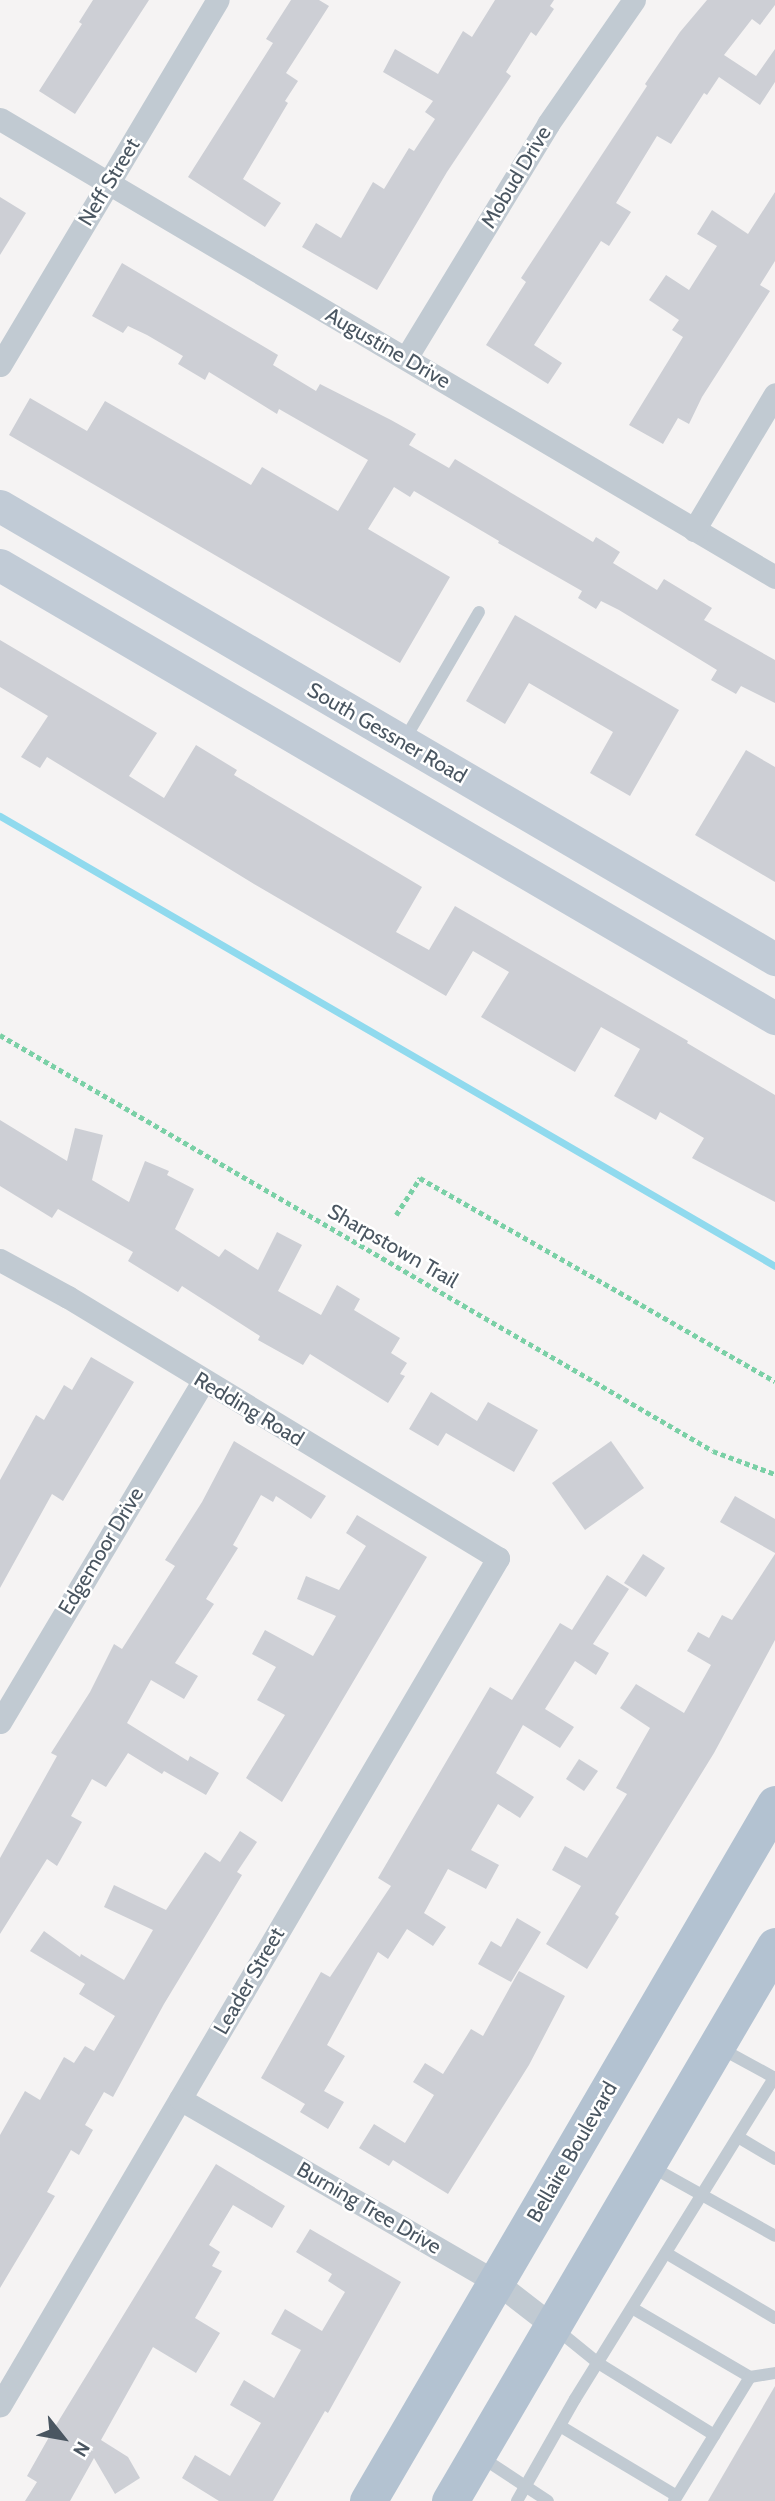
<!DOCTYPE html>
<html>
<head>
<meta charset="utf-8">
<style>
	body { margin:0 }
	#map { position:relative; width:775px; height:2501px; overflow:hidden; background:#f5f3f3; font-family:Cabin,sans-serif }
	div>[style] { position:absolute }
	.stream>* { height:7px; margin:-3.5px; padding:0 3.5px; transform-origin:3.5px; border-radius:3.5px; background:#90daee }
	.building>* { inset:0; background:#cdcfd5 }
	.path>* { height:4.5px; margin-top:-2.25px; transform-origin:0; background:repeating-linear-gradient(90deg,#7ad0a6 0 5px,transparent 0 8.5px) }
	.lane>* { height:12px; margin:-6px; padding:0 6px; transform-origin:6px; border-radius:6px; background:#c1cad2 }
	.street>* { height:23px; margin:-11.5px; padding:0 11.5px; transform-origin:11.5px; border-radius:11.5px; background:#c1cad2 }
	.secondary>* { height:33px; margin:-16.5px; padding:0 16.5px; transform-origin:16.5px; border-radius:16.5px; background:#c1cbd6 }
	.primary>* { height:37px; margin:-18.5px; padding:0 18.5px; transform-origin:18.5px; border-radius:18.5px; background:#b3c2d1 }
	span { translate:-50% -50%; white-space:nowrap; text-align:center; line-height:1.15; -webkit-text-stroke:5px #fff; paint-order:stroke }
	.street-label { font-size:21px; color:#4a5661 }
	.north { position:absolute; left:28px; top:2403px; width:70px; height:70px; -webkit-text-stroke:5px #fff; paint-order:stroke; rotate:121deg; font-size:19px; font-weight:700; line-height:28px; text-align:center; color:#4a5661 }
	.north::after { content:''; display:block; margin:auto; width:24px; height:32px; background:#4a5661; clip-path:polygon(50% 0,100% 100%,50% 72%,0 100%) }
</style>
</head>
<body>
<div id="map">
	<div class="stream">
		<div style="left:0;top:816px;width:896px;rotate:30.14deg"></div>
	</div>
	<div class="building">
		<div style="clip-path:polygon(93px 0,149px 0,75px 114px,39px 91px,82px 24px,79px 22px)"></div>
		<div style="clip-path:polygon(291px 0,319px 0,329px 6px,286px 73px,298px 81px,285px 101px,288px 103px,243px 179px,281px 203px,265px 227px,188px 177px,273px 43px,266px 39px)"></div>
		<div style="clip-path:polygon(495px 0,554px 0,550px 6px,554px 9px,536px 36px,531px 32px,506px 72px,511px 76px,447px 172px,377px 290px,302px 247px,316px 223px,341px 238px,373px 182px,384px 189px,409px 148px,414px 151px,435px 119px,425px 112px,433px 101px,383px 72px,395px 49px,438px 74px,463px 31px,472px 37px)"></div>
		<div style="clip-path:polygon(707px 0,775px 0,775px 5px,760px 25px,752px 19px,724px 55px,756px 76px,775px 49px,775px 82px,760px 105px,719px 77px,707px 95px,704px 93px,671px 144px,657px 136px,616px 203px,631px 212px,609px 246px,601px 241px,534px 345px,562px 363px,548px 384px,486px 345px,526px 282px,521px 278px,647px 86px,645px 84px,680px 32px)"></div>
		<div style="clip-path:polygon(775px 192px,775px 261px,760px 285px,770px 291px,702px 397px,689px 424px,678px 418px,663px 444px,629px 425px,683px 337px,672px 330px,679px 320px,649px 300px,666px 275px,689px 290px,717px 246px,697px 234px,712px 210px,748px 234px)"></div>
		<div style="clip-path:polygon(0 197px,26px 213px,0 255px)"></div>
		<div style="clip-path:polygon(122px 263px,278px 355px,273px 365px,316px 391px,320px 384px,391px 420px,416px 434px,409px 445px,449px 468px,455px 459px,593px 542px,596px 537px,620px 552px,613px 563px,657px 590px,664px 579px,712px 608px,704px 620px,775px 660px,775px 703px,741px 686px,736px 694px,711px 680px,717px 670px,619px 610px,601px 601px,596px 609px,578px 598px,582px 591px,498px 543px,499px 541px,414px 491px,410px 497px,394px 487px,368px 529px,450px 577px,400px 663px,9px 435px,30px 398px,87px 431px,105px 401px,251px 485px,262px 467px,338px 511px,368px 460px,279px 409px,277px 414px,209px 372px,205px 380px,178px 364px,183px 356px,147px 335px,128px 326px,123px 333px,92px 316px)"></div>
		<div style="clip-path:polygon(515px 615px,679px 710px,630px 796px,590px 773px,613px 732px,529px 683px,505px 724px,466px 701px)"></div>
		<div style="clip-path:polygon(0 640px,157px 733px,129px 776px,164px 798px,196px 745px,237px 770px,234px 775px,422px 887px,396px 932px,429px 950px,455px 906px,688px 1041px,687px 1043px,775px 1095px,775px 1202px,692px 1158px,704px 1138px,660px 1112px,656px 1120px,614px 1096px,640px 1049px,601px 1027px,575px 1072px,481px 1017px,509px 972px,473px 951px,446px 996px,254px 884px,47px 757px,40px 768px,21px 757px,48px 716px,0 687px)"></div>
		<div style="clip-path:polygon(746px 750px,775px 767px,775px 882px,695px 835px)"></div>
		<div style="clip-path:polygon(0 1120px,67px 1161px,75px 1128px,103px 1135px,92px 1180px,129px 1202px,145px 1161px,169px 1171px,167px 1175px,194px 1189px,175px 1229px,219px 1257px,225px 1249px,258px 1270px,277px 1232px,302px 1245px,278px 1291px,321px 1315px,337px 1285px,360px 1299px,354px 1310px,400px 1338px,391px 1353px,407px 1363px,400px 1374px,405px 1376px,388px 1403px,310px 1354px,303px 1365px,258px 1340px,260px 1336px,182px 1286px,178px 1292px,128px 1261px,133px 1252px,58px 1209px,52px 1218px,0 1186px)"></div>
		<div style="clip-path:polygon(91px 1357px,134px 1382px,63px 1501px,52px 1494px,0 1588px,0 1480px,36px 1415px,44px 1420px,64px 1385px,72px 1390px)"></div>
		<div style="clip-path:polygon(431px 1392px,477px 1421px,488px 1402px,538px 1430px,514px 1472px,446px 1433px,438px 1446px,409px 1429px)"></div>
		<div style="clip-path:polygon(234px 1441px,326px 1496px,311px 1519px,276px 1496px,273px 1502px,261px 1495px,233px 1545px,238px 1548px,206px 1599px,214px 1604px,175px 1663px,198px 1676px,184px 1699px,151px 1680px,127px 1723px,188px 1761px,190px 1756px,219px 1773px,206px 1795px,164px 1771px,162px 1774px,128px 1753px,106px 1787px,92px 1779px,71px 1816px,82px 1822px,57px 1866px,47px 1859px,0 1934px,0 1858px,57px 1756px,51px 1753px,90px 1692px,114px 1644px,122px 1649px,175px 1566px,165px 1560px,202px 1502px)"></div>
		<div style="clip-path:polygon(611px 1441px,644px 1488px,585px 1530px,552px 1483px)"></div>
		<div style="clip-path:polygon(735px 1496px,775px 1519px,775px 1553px,720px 1522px)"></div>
		<div style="clip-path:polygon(357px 1515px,427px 1557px,282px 1802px,246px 1778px,285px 1715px,257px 1700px,276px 1667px,252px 1654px,265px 1630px,313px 1656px,336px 1616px,297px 1599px,306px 1576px,339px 1590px,366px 1546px,346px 1533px)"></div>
		<div style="clip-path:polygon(643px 1554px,665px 1568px,646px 1597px,624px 1583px)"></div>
		<div style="clip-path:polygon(775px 1554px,775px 1640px,714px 1753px,615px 1914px,619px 1917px,587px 1969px,546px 1944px,581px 1886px,552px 1870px,565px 1846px,587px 1858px,627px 1794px,616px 1788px,650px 1728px,620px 1708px,636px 1684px,684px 1713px,711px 1665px,687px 1651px,698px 1632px,709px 1638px,722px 1615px,732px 1620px)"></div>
		<div style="clip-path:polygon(607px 1575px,629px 1589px,593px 1644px,609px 1653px,596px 1675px,575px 1661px,545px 1709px,574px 1727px,560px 1748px,523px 1725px,496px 1773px,534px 1797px,520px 1818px,498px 1804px,471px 1850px,499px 1865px,486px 1889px,448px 1869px,424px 1913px,446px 1927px,433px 1946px,407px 1929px,388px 1959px,378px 1952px,327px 2045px,345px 2056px,324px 2091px,344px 2102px,328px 2129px,300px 2112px,305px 2104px,261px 2078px,321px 1972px,330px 1977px,391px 1886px,378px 1878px,490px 1687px,512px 1700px,560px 1623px,572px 1630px)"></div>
		<div style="clip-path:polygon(579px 1759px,598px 1771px,584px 1791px,566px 1779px)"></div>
		<div style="clip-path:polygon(240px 1831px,257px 1842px,237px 1872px,242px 1875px,164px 2004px,113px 2097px,104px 2092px,85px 2125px,93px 2130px,79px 2155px,71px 2150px,47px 2192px,55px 2196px,0 2288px,0 2135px,25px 2091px,40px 2100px,64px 2057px,74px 2063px,85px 2046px,94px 2051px,115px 2016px,79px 1994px,85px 1984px,30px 1951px,44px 1931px,80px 1957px,81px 1954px,124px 1980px,153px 1930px,104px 1907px,114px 1885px,166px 1910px,205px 1852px,220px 1862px)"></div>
		<div style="clip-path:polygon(517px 1918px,541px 1932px,511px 1982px,478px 1964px,491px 1941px,501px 1947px)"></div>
		<div style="clip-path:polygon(519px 1971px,565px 1996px,529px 2065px,448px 2194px,393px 2160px,389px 2166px,359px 2148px,374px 2124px,405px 2143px,434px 2095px,413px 2082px,425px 2063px,443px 2074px,471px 2029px,483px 2036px)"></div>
		<div style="clip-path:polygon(216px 2164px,285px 2206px,272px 2228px,233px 2205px,209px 2245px,220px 2252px,212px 2266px,222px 2271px,195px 2318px,220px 2333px,196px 2373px,153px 2347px,101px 2440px,128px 2457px,140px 2478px,115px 2494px,94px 2458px,70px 2501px,25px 2501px,37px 2482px,27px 2476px,53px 2430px)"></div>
		<div style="clip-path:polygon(310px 2229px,401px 2282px,328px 2413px,325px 2411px,273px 2501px,219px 2501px,182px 2478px,195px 2455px,230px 2476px,261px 2423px,230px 2405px,244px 2380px,274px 2398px,301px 2350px,271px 2334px,285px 2309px,322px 2331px,345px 2292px,328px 2281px,332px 2274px,296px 2252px)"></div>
		<div style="clip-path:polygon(775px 2386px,775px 2501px,708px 2501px)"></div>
	</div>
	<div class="path">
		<div style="left:0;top:1035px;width:825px;rotate:30.26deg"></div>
		<div style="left:713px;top:1451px;width:66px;rotate:20.4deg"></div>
		<div style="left:396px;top:1215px;width:44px;rotate:-57deg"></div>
		<div style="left:420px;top:1178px;width:409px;rotate:29.8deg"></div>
	</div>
	<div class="lane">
		<div style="left:405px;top:739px;width:147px;rotate:-59.8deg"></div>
		<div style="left:720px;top:2048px;width:63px;rotate:28.6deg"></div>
		<div style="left:738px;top:2137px;width:43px;rotate:30.7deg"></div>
		<div style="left:650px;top:2166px;width:143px;rotate:29.2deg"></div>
		<div style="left:666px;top:2253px;width:127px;rotate:30.8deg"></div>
		<div style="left:632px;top:2308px;width:137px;rotate:30.3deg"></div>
		<div style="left:555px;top:2328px;width:55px;rotate:39.1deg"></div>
		<div style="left:598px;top:2363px;width:137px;rotate:31.8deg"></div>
		<div style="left:560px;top:2426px;width:136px;rotate:30.9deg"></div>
		<div style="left:481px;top:2457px;width:80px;rotate:33.3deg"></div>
		<div style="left:517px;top:2501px;width:117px;rotate:-60.4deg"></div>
		<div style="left:575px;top:2399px;width:379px;rotate:-58.2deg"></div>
		<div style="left:674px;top:2501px;width:145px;rotate:-58.5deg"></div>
		<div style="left:750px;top:2377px;width:25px;rotate:-9deg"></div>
	</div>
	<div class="street">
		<div style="left:0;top:119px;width:900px;rotate:30.58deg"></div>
		<div style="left:406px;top:358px;width:274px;rotate:-58.7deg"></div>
		<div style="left:548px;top:124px;width:151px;rotate:-55.3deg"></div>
		<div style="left:0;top:365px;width:425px;rotate:-59.2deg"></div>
		<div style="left:694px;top:530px;width:158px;rotate:-59.2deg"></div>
		<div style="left:0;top:1260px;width:77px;rotate:28.6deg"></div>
		<div style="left:68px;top:1297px;width:503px;rotate:31.26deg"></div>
		<div style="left:498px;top:1558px;width:983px;rotate:120.45deg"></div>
		<div style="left:0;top:1722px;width:397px;rotate:-59.2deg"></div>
		<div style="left:180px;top:2099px;width:365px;rotate:30.1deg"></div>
		<div style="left:496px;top:2282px;width:72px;rotate:37.7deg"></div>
	</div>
	<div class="secondary">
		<div style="left:0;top:506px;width:898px;rotate:30.31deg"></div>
		<div style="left:0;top:565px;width:898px;rotate:30.31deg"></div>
	</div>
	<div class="primary">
		<div style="left:368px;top:2501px;width:807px;rotate:-59.72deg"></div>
		<div style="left:450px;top:2501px;width:643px;rotate:-59.65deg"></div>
	</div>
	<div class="street-label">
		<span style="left:516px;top:177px;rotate:-59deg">Mobud Drive</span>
		<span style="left:109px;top:182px;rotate:-59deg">Neff Street</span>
		<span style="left:388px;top:348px;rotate:30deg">Augustine Drive</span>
		<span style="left:387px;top:733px;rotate:30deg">South Gessner Road</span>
		<span style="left:393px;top:1246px;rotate:30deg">Sharpstown Trail</span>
		<span style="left:249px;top:1409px;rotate:31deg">Redding Road</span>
		<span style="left:101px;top:1551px;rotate:-59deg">Edgemoor Drive</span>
		<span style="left:249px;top:1981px;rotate:-60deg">Leader Street</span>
		<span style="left:572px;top:2152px;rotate:-60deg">Bellaire Boulevard</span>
		<span style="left:369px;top:2208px;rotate:30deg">Burning Tree Drive</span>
	</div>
	<div class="north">N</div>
</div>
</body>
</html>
